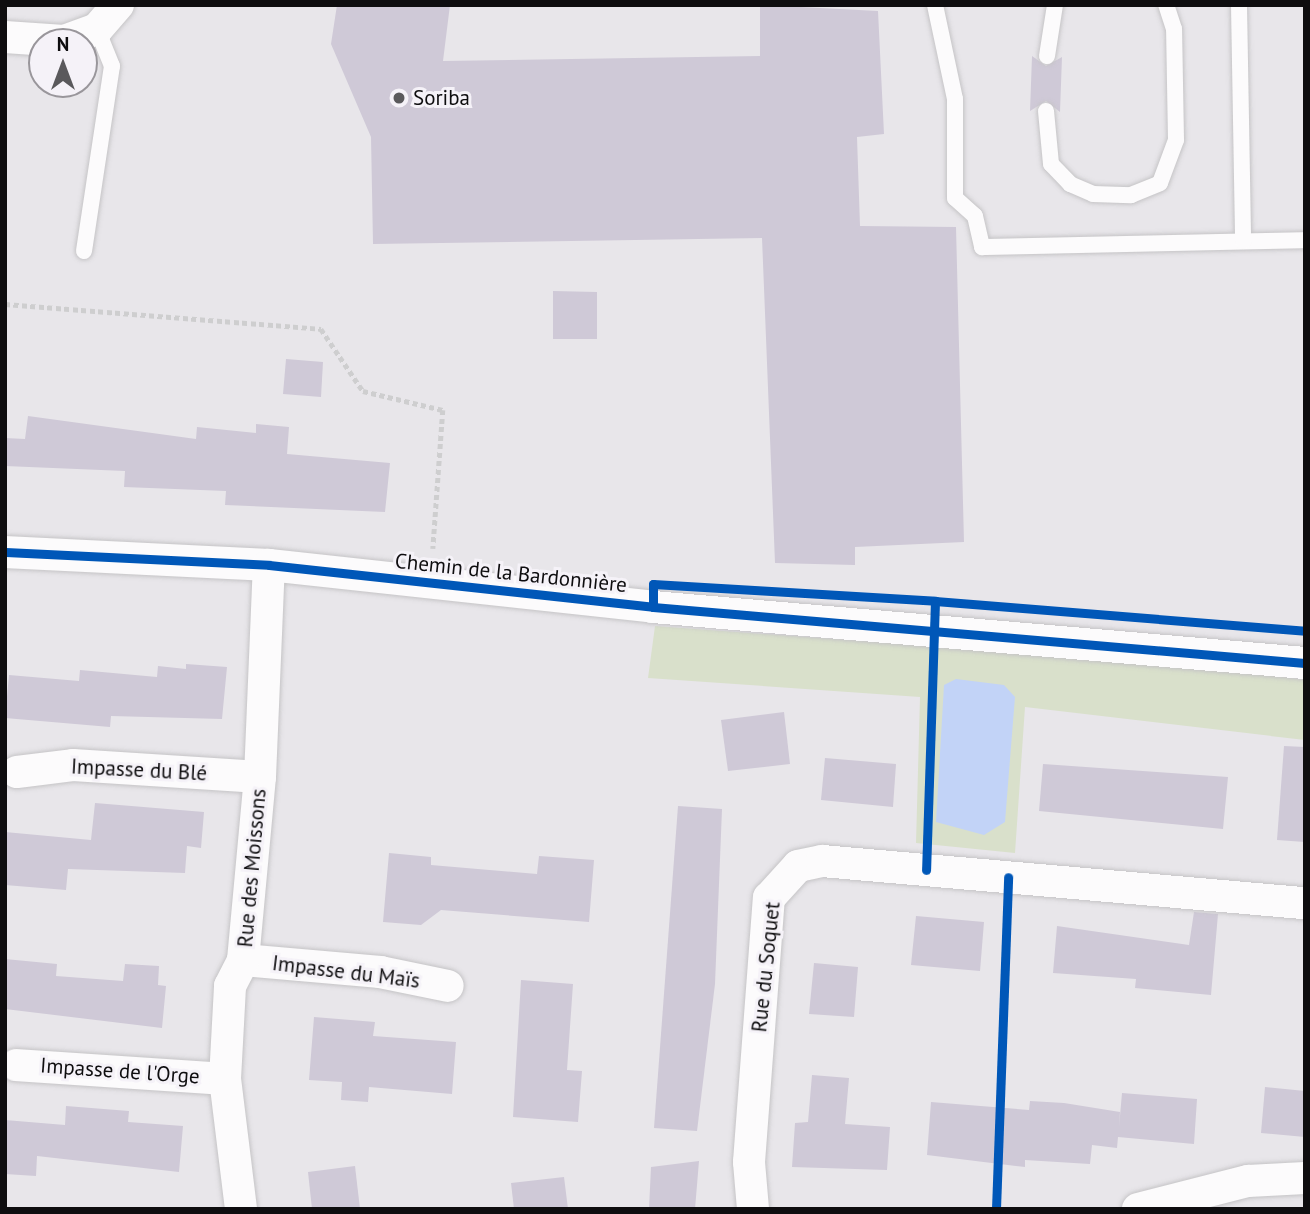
<!DOCTYPE html>
<html>
<head>
<meta charset="utf-8">
<style>
	body { margin:0 }
	#map { position:relative; width:1310px; height:1214px; overflow:hidden; background:#e8e6ea; font-family:"PT Sans",sans-serif }
	div>[style] { position:absolute }
	.green>* { inset:0; background:#d9e0cb }
	.water>* { inset:0; background:#c2d3f7 }
	.building>* { inset:0; background:#cfc9d7 }
	.path>* { height:4.5px; margin-top:-2.25px; transform-origin:0; background:repeating-linear-gradient(90deg,#cececf 0 5px,transparent 0 8.5px) }
	.roads { filter:drop-shadow(0 0 2px #c5c4c6) drop-shadow(0 0 2px #c5c4c6) }
	.service>* { height:16px; margin:-8px; padding:0 8px; transform-origin:8px; border-radius:8px; background:#fcfbfc }
	.minor>* { height:32px; margin:-16px; padding:0 16px; transform-origin:16px; border-radius:16px; background:#fcfbfc }
	.cycleway>* { height:9px; margin:-4.5px; padding:0 4.5px; transform-origin:4.5px; border-radius:4.5px; background:#0057b8 }
	.dots>* { width:19px; height:19px; translate:-50% -50%; box-sizing:border-box; border:4px solid #f5f2f8; border-radius:50% }
	span { translate:-50% -50%; white-space:nowrap; text-align:center; line-height:1.15; -webkit-text-stroke:6px #f5f2f8; paint-order:stroke }
	.poi-label { font-size:21px; color:#0e0d0f }
	.left { translate:0 -50%; text-align:left }
	.street-label { font-size:21px; color:#0e0d0f }
	.frame { position:absolute; inset:0; border:7px solid #0e0d0f; pointer-events:none }
	.north { position:absolute; left:28px; top:28px; width:70px; height:70px; box-sizing:border-box; background:#f5f2f8; border:2px solid #99969b; border-radius:50%; rotate:0deg; font-size:19px; font-weight:700; line-height:28px; text-align:center; color:#0e0d0f }
	.north::after { content:''; display:block; margin:auto; width:24px; height:32px; background:#5a595c; clip-path:polygon(50% 0,100% 100%,50% 72%,0 100%) }
</style>
</head>
<body>
<div id="map">
	<div class="green">
		<div style="clip-path:polygon(655px 626px,1192px 665px,1305px 680px,1305px 740px,1025px 707px,1015px 853px,916px 843px,920px 697px,648px 678px)"></div>
	</div>
	<div class="water">
		<div style="clip-path:polygon(956px 679px,1004px 685px,1015px 697px,1005px 822px,984px 835px,936px 822px,944px 685px)"></div>
	</div>
	<div class="building">
		<div style="clip-path:polygon(337px 5px,450px 5px,443px 61px,760px 56px,760px 5px,878px 11px,884px 134px,857px 137px,860px 226px,956px 227px,964px 542px,855px 547px,855px 565px,775px 563px,762px 238px,373px 244px,371px 137px,331px 44px)"></div>
		<div style="clip-path:polygon(1032px 56px,1046px 66px,1062px 57px,1060px 112px,1046px 101px,1030px 111px)"></div>
		<div style="clip-path:polygon(553px 291px,597px 292px,597px 339px,553px 339px)"></div>
		<div style="clip-path:polygon(286px 359px,323px 362px,321px 397px,283px 394px)"></div>
		<div style="clip-path:polygon(28px 416px,196px 439px,197px 427px,256px 433px,256px 424px,289px 427px,287px 454px,390px 463px,385px 512px,225px 505px,226px 491px,124px 487px,125px 471px,5px 466px,5px 438px,25px 439px)"></div>
		<div style="clip-path:polygon(186px 664px,227px 667px,222px 719px,111px 716px,110px 727px,5px 718px,9px 675px,79px 681px,80px 670px,157px 677px,158px 666px,186px 669px)"></div>
		<div style="clip-path:polygon(784px 712px,790px 764px,728px 771px,721px 720px)"></div>
		<div style="clip-path:polygon(1284px 746px,1305px 747px,1305px 842px,1277px 840px)"></div>
		<div style="clip-path:polygon(825px 758px,896px 764px,893px 807px,821px 800px)"></div>
		<div style="clip-path:polygon(1043px 764px,1228px 777px,1223px 829px,1039px 811px)"></div>
		<div style="clip-path:polygon(95px 803px,204px 812px,201px 848px,187px 846px,185px 873px,68px 869px,66px 890px,5px 885px,5px 832px,91px 840px)"></div>
		<div style="clip-path:polygon(678px 806px,722px 809px,715px 984px,697px 1131px,654px 1128px)"></div>
		<div style="clip-path:polygon(389px 853px,431px 857px,431px 865px,537px 874px,539px 856px,594px 860px,589px 922px,441px 910px,421px 925px,383px 922px)"></div>
		<div style="clip-path:polygon(1194px 912px,1218px 914px,1211px 995px,1135px 988px,1136px 979px,1053px 973px,1057px 926px,1189px 945px)"></div>
		<div style="clip-path:polygon(916px 916px,984px 922px,980px 971px,911px 965px)"></div>
		<div style="clip-path:polygon(5px 959px,57px 964px,56px 976px,123px 981px,125px 964px,159px 966px,158px 985px,166px 986px,162px 1028px,5px 1009px)"></div>
		<div style="clip-path:polygon(814px 963px,858px 967px,854px 1017px,809px 1014px)"></div>
		<div style="clip-path:polygon(521px 980px,573px 984px,567px 1070px,582px 1071px,578px 1122px,513px 1117px)"></div>
		<div style="clip-path:polygon(314px 1017px,375px 1022px,373px 1036px,456px 1042px,452px 1094px,369px 1087px,368px 1102px,341px 1100px,342px 1082px,309px 1080px)"></div>
		<div style="clip-path:polygon(812px 1075px,849px 1078px,845px 1124px,890px 1127px,887px 1170px,792px 1167px,795px 1123px,808px 1122px)"></div>
		<div style="clip-path:polygon(1265px 1087px,1305px 1091px,1305px 1137px,1261px 1133px)"></div>
		<div style="clip-path:polygon(1122px 1093px,1197px 1099px,1194px 1144px,1118px 1137px,1117px 1148px,1092px 1145px,1090px 1164px,1025px 1160px,1025px 1167px,927px 1155px,931px 1102px,1029px 1110px,1030px 1101px,1064px 1103px,1120px 1112px,1119px 1127px)"></div>
		<div style="clip-path:polygon(66px 1106px,129px 1111px,128px 1122px,183px 1126px,179px 1172px,37px 1156px,36px 1176px,5px 1174px,5px 1120px,65px 1125px)"></div>
		<div style="clip-path:polygon(699px 1161px,695px 1209px,649px 1209px,651px 1167px)"></div>
		<div style="clip-path:polygon(355px 1166px,360px 1209px,312px 1209px,308px 1172px)"></div>
		<div style="clip-path:polygon(564px 1177px,568px 1209px,514px 1209px,511px 1183px)"></div>
	</div>
	<div class="path">
		<div style="left:5px;top:304px;width:317px;rotate:4.5deg"></div>
		<div style="left:321px;top:329px;width:75px;rotate:55.9deg"></div>
		<div style="left:363px;top:391px;width:82px;rotate:13.4deg"></div>
		<div style="left:443px;top:410px;width:139px;rotate:94.1deg"></div>
	</div>
	<div class="roads">
		<div class="service">
			<div style="left:935px;top:5px;width:96px;rotate:78deg"></div>
			<div style="left:955px;top:99px;width:99px;rotate:90deg"></div>
			<div style="left:955px;top:198px;width:27px;rotate:42deg"></div>
			<div style="left:975px;top:216px;width:32px;rotate:77deg"></div>
			<div style="left:982px;top:247px;width:323px;rotate:-1.2deg"></div>
			<div style="left:1239px;top:5px;width:236px;rotate:89deg"></div>
			<div style="left:1047px;top:56px;width:52px;rotate:-81.1deg"></div>
			<div style="left:1046px;top:111px;width:53px;rotate:84.6deg"></div>
			<div style="left:1051px;top:164px;width:28px;rotate:46deg"></div>
			<div style="left:1070px;top:184px;width:25px;rotate:23deg"></div>
			<div style="left:1093px;top:194px;width:38px;rotate:2deg"></div>
			<div style="left:1131px;top:195px;width:31px;rotate:-22deg"></div>
			<div style="left:1160px;top:183px;width:46px;rotate:-69.6deg"></div>
			<div style="left:1176px;top:140px;width:111px;rotate:-91deg"></div>
			<div style="left:1174px;top:29px;width:25px;rotate:-108deg"></div>
			<div style="left:84px;top:251px;width:187px;rotate:-81.4deg"></div>
			<div style="left:112px;top:66px;width:40px;rotate:-112deg"></div>
		</div>
		<div class="minor">
			<div style="left:5px;top:37px;width:59px;rotate:3.9deg"></div>
			<div style="left:64px;top:41px;width:35px;rotate:-20deg"></div>
			<div style="left:97px;top:29px;width:32px;rotate:-49deg"></div>
			<div style="left:5px;top:552px;width:264px;rotate:2.8deg"></div>
			<div style="left:269px;top:565px;width:386px;rotate:6.2deg"></div>
			<div style="left:653px;top:607px;width:654px;rotate:4.91deg"></div>
			<div style="left:17px;top:772px;width:56px;rotate:-7.1deg"></div>
			<div style="left:73px;top:765px;width:187px;rotate:3.7deg"></div>
			<div style="left:243px;top:960px;width:138px;rotate:5deg"></div>
			<div style="left:380px;top:972px;width:69px;rotate:11.6deg"></div>
			<div style="left:16px;top:1065px;width:209px;rotate:3.8deg"></div>
			<div style="left:241px;top:1209px;width:131px;rotate:-97deg"></div>
			<div style="left:225px;top:1079px;width:93px;rotate:-86.9deg"></div>
			<div style="left:230px;top:986px;width:29px;rotate:-63deg"></div>
			<div style="left:243px;top:960px;width:184px;rotate:-84.7deg"></div>
			<div style="left:260px;top:777px;width:212px;rotate:-87.6deg"></div>
			<div style="left:753px;top:1209px;width:47px;rotate:-94.9deg"></div>
			<div style="left:749px;top:1162px;width:265px;rotate:-85.7deg"></div>
			<div style="left:769px;top:898px;width:43px;rotate:-47.8deg"></div>
			<div style="left:798px;top:866px;width:25px;rotate:-12deg"></div>
			<div style="left:822px;top:861px;width:485px;rotate:5deg"></div>
			<div style="left:1138px;top:1209px;width:114px;rotate:-14.3deg"></div>
			<div style="left:1248px;top:1181px;width:57px;rotate:-3deg"></div>
		</div>
	</div>
	<div class="cycleway">
		<div style="left:5px;top:552px;width:264px;rotate:2.8deg"></div>
		<div style="left:269px;top:565px;width:386px;rotate:6.2deg"></div>
		<div style="left:653px;top:607px;width:654px;rotate:4.91deg"></div>
		<div style="left:935px;top:601px;width:371px;rotate:4.6deg"></div>
		<div style="left:653px;top:607px;width:23px;rotate:-90deg"></div>
		<div style="left:653px;top:584px;width:283px;rotate:3.4deg"></div>
		<div style="left:935px;top:601px;width:269px;rotate:91.9deg"></div>
		<div style="left:996px;top:1209px;width:332px;rotate:-87.9deg"></div>
	</div>
	<div class="dots">
		<div style="left:399px;top:98px;background:#5a595c"></div>
	</div>
	<div class="poi-label">
		<span class="left" style="left:413px;top:98px">Soriba</span>
	</div>
	<div class="street-label">
		<span style="left:511px;top:573px;rotate:6deg">Chemin de la Bardonnière</span>
		<span style="left:139px;top:770px;rotate:3deg">Impasse du Blé</span>
		<span style="left:252px;top:868px;rotate:-85deg">Rue des Moissons</span>
		<span style="left:766px;top:967px;rotate:-84deg">Rue du Soquet</span>
		<span style="left:346px;top:972px;rotate:7deg">Impasse du Maïs</span>
		<span style="left:120px;top:1071px;rotate:4deg">Impasse de l'Orge</span>
	</div>
	<div class="frame"></div>
	<div class="north">N</div>
</div>
</body>
</html>
